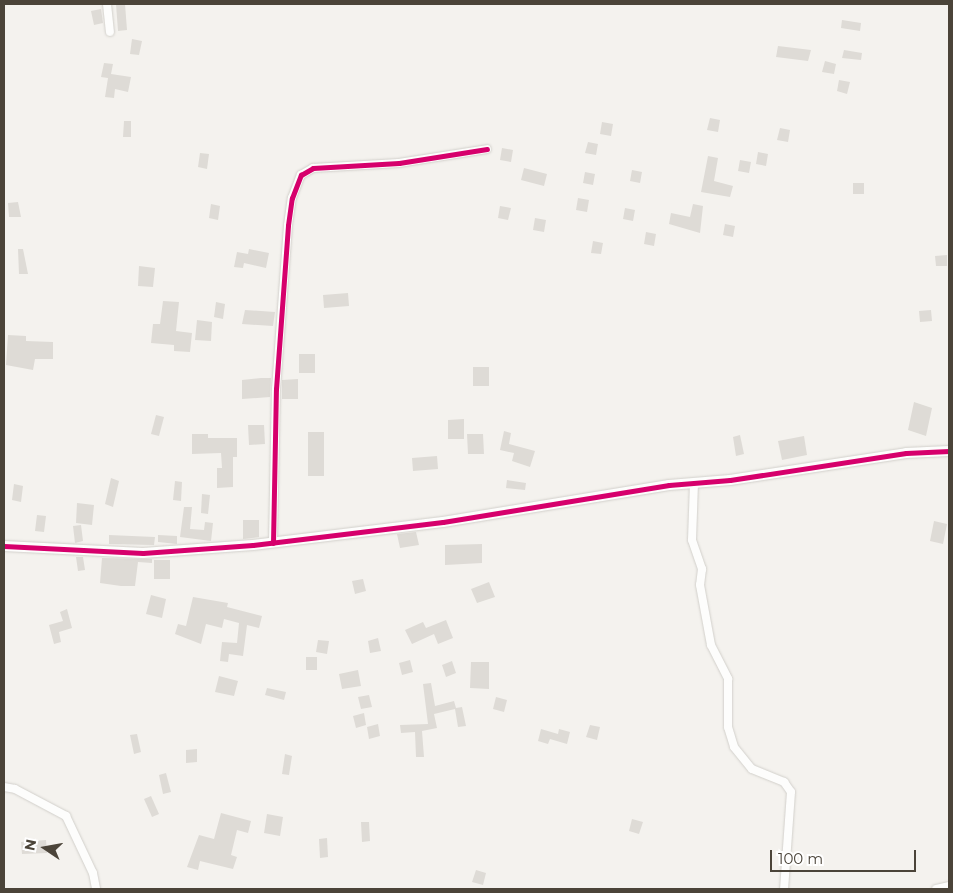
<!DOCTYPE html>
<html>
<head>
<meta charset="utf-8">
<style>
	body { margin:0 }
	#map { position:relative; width:953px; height:893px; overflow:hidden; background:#f4f2ee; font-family:Montserrat,sans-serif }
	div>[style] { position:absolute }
	.building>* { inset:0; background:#dedbd6 }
	.roads { filter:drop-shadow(0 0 1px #d2d0cb) drop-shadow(0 0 1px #d2d0cb) }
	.minor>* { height:8px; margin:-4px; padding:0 4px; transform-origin:4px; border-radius:4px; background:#fdfdfc }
	.tertiary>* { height:10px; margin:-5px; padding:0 5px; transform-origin:5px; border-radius:5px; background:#fdfdfc }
	.cycleway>* { height:5px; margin:-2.5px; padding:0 2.5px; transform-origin:2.5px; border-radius:2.5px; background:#d6006c }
	span { translate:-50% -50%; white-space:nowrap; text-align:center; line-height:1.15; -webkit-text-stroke:4.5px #fff; paint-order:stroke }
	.frame { position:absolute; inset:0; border:5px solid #4b4439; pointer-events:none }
	.north { position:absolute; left:20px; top:823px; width:50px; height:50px; -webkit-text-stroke:4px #fff; paint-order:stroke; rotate:282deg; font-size:14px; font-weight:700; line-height:20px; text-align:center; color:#4b4439 }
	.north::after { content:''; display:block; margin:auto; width:18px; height:22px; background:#4b4439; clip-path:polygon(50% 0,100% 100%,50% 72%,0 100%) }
	.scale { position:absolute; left:770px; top:850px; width:146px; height:22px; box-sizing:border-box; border:2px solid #4b4439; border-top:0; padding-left:6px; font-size:15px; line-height:18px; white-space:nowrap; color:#4b4439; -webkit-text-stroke:4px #fff; paint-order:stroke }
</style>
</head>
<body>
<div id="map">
	<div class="building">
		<div style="clip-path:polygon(116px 4px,125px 4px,127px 30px,118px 31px)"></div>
		<div style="clip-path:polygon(101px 9px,103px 23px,94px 25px,91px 11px)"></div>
		<div style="clip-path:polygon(842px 20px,861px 23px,860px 31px,841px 28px)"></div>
		<div style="clip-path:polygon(132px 39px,142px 41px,139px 55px,130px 54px)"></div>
		<div style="clip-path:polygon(778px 46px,811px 50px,808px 61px,776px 57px)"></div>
		<div style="clip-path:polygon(844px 50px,862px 53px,861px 60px,842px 58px)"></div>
		<div style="clip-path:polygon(825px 61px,836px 64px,834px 74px,822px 72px)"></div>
		<div style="clip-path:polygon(104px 63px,113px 64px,111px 74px,131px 77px,128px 92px,115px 89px,114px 98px,105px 97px,108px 78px,101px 77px)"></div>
		<div style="clip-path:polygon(839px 80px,850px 82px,847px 94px,837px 91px)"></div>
		<div style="clip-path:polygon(710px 118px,720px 120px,718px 132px,707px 130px)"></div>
		<div style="clip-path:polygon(124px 121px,131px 121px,131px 137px,123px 137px)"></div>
		<div style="clip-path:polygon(602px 122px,613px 124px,611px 136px,600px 134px)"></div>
		<div style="clip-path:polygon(780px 128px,790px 130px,788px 142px,777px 140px)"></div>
		<div style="clip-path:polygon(588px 142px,598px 144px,596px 155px,585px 153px)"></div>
		<div style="clip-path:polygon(502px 148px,513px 150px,511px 162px,500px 160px)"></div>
		<div style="clip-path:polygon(758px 152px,768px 154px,766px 166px,756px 164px)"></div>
		<div style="clip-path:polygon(200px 153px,209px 154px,207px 169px,198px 167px)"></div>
		<div style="clip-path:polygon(708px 156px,718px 158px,714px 181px,733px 186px,730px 197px,701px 192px)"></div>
		<div style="clip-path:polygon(740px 160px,751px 162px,749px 173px,738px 171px)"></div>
		<div style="clip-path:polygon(524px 168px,547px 174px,544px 186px,521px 180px)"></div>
		<div style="clip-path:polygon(632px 170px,642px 172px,640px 183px,630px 181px)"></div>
		<div style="clip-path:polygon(585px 172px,595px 174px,593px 185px,583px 183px)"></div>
		<div style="clip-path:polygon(853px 183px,864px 183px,864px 194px,853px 194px)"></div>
		<div style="clip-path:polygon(578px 198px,589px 200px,587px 212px,576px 210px)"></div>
		<div style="clip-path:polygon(18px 202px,21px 217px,9px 217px,8px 203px)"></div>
		<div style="clip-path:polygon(211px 204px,220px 206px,218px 220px,209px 218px)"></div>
		<div style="clip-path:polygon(693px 204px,703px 206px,700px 233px,669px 224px,671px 213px,690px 217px)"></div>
		<div style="clip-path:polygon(500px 206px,511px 208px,508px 220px,498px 218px)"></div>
		<div style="clip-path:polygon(625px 208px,635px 210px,633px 221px,623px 219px)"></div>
		<div style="clip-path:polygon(535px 218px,546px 220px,544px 232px,533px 230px)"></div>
		<div style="clip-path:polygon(725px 224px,735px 226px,733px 237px,723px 235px)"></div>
		<div style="clip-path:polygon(646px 232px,656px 234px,654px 246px,644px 244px)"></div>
		<div style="clip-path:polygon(593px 241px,603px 243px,601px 254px,591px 253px)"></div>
		<div style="clip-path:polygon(18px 249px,23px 249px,28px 274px,19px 274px)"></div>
		<div style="clip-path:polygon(249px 249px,269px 253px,266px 268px,244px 263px,243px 268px,234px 267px,237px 252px,248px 254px)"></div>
		<div style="clip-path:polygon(947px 255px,947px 266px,936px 266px,935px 256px)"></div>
		<div style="clip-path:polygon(139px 266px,155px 268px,153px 287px,138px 286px)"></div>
		<div style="clip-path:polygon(348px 293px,349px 306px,324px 308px,323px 295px)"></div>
		<div style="clip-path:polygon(163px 301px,179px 302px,176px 331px,192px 333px,190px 352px,174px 351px,174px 345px,151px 343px,153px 324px,160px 324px)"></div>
		<div style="clip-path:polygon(216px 302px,225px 304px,223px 319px,214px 317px)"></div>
		<div style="clip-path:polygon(245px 310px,275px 312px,273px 326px,242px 324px)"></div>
		<div style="clip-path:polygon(931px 310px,932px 321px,920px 322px,919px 311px)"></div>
		<div style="clip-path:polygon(197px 320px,212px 322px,211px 341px,195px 340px)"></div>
		<div style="clip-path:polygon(8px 335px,26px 336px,26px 341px,53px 342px,53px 359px,35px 359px,33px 370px,6px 365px)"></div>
		<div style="clip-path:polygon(299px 354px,315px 354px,315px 373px,299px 373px)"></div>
		<div style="clip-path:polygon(473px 367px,489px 367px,489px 386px,473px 386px)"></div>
		<div style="clip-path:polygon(261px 378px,271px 378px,270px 397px,242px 399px,242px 380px)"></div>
		<div style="clip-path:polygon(298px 379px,298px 399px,282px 399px,282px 380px)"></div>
		<div style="clip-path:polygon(914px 402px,932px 408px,926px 436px,908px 430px)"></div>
		<div style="clip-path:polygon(156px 415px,164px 417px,159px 436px,151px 434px)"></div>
		<div style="clip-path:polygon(464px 419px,464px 439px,448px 439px,448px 420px)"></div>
		<div style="clip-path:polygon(248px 425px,264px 425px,265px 444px,249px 445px)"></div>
		<div style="clip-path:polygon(504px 431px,511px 433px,509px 444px,535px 451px,530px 467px,512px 461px,514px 453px,500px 450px)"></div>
		<div style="clip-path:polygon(308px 432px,324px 432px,324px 476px,308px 476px)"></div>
		<div style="clip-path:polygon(192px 434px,208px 434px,208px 438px,237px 438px,237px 457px,233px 457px,233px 487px,217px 488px,217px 468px,222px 468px,221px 453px,192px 454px)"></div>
		<div style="clip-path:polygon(467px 434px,483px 434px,484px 454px,468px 454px)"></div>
		<div style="clip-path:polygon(740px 435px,744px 454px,736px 456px,733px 437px)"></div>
		<div style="clip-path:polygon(804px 436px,807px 455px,782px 460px,778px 441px)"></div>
		<div style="clip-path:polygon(437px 456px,438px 469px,413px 471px,412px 458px)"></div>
		<div style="clip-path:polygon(111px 478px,119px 481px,113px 507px,105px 504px)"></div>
		<div style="clip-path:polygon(507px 480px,526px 483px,525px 490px,506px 488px)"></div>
		<div style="clip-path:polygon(175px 481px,182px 482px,181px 501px,173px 500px)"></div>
		<div style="clip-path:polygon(14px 484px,23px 486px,21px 502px,12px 500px)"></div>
		<div style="clip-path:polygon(202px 494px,210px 495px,208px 514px,201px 513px)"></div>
		<div style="clip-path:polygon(77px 503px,94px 505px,92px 525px,76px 523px)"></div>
		<div style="clip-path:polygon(184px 507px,192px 507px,190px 529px,204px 530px,205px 522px,213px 523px,211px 541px,180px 537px)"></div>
		<div style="clip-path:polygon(37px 515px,46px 516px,44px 532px,35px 531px)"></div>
		<div style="clip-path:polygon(243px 520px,259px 520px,259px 537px,243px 539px)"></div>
		<div style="clip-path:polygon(934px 521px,947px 524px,943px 544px,930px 541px)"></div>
		<div style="clip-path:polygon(81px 525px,83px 541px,75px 543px,73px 526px)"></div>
		<div style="clip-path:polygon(416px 532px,419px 545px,400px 548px,397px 534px)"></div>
		<div style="clip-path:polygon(109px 535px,155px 537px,154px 545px,109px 544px)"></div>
		<div style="clip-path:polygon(158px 535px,177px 536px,177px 544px,158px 542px)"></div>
		<div style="clip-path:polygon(482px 544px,482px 563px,445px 565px,445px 545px)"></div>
		<div style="clip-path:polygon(76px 557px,83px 557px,85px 570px,78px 571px)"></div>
		<div style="clip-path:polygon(102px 558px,152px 559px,152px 563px,138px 562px,135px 586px,121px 586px,100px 583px)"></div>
		<div style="clip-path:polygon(154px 560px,170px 560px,170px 579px,154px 579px)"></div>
		<div style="clip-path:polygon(363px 579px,366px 591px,355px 594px,352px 581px)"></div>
		<div style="clip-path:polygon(489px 582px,495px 597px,477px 603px,471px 589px)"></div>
		<div style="clip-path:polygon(151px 595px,166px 599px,162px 618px,146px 614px)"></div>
		<div style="clip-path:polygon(193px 597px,228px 603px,227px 607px,262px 616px,259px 628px,247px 625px,243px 656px,229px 654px,228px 662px,220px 661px,222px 642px,237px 643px,239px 623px,224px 619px,222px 628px,206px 624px,201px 644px,175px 634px,178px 624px,186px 626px)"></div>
		<div style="clip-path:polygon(67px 609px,72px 628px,59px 632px,61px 642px,54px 644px,49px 625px,63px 621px,60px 612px)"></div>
		<div style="clip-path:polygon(446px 620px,453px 638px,438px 644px,434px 634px,412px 644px,405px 630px,423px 622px,426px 628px)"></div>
		<div style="clip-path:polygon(378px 638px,381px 651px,370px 653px,368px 641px)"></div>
		<div style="clip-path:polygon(318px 640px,329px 641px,327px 654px,316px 652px)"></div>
		<div style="clip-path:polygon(306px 657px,317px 657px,317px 670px,306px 670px)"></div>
		<div style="clip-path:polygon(410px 660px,413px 672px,402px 675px,399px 663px)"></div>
		<div style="clip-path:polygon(452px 661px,456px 673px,446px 677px,442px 665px)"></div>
		<div style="clip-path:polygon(471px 662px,489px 662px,489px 689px,470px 688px)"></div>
		<div style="clip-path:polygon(358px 670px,361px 686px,342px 689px,339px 674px)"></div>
		<div style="clip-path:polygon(219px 676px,238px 681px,234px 696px,215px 692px)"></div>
		<div style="clip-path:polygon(431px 683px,435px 706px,454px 701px,456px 708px,462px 707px,466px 726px,458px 727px,455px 709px,434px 714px,437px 728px,422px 731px,424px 757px,416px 757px,415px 732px,401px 733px,400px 725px,428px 724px,423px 684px)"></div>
		<div style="clip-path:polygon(267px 688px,286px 692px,284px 700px,265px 695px)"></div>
		<div style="clip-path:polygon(369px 695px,372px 707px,361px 709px,358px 697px)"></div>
		<div style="clip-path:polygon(496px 697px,507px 700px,504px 712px,493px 709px)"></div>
		<div style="clip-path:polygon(364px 713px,366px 725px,356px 728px,353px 716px)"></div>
		<div style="clip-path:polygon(378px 724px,380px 736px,369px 739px,367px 727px)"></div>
		<div style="clip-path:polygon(590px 725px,600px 727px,597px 740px,586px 737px)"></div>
		<div style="clip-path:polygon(541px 729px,558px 734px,559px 729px,570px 732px,567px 744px,550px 739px,548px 744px,538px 741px)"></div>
		<div style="clip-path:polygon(137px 734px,141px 752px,134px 754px,130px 735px)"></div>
		<div style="clip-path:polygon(197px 749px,197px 762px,186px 763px,186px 750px)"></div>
		<div style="clip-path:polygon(285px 754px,292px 756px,289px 775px,282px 774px)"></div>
		<div style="clip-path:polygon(166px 773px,171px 792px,163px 794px,159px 775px)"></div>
		<div style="clip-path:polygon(151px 796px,159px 814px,152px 817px,144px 799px)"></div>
		<div style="clip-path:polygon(221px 813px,251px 821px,248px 833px,237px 830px,231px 855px,237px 857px,233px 869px,200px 861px,198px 870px,187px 867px,199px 835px,214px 839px)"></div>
		<div style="clip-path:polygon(267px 814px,283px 817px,280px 836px,264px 833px)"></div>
		<div style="clip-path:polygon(632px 819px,643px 822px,639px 834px,629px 831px)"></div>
		<div style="clip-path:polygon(361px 822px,369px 822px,370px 841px,362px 842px)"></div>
		<div style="clip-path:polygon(327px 838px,328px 857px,320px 858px,319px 839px)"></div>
		<div style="clip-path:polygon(46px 840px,47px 853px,22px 854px,21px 842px)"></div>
		<div style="clip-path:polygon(476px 870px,486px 873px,483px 885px,472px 882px)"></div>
	</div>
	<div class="roads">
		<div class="minor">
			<div style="left:107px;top:4px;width:28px;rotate:84deg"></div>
			<div style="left:694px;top:483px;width:57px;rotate:92deg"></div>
			<div style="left:692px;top:540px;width:31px;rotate:71deg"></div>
			<div style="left:702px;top:569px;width:16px;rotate:97deg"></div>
			<div style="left:700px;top:585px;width:61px;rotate:79.6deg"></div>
			<div style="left:711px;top:645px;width:38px;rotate:63deg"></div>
			<div style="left:728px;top:679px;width:48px;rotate:90deg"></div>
			<div style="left:728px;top:727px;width:21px;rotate:73deg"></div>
			<div style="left:734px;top:747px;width:28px;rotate:51deg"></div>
			<div style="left:752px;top:769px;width:35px;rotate:22deg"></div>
			<div style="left:784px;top:782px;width:12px;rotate:55deg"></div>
			<div style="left:791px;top:792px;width:97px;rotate:94.1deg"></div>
			<div style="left:273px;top:543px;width:154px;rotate:-88.9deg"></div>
			<div style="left:276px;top:389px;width:164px;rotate:-85.8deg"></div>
			<div style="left:288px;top:225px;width:27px;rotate:-82deg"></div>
			<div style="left:292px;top:198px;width:25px;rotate:-69deg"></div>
			<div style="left:301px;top:175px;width:14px;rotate:-30deg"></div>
			<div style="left:313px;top:168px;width:86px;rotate:-3.3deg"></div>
			<div style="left:399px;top:163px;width:89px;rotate:-9deg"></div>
			<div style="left:4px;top:787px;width:11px;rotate:10deg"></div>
			<div style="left:15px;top:789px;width:58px;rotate:27.9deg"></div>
			<div style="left:66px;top:816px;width:63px;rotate:64.7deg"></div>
			<div style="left:93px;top:873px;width:16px;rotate:79deg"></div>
			<div style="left:936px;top:889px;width:13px;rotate:-13deg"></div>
		</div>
		<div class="tertiary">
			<div style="left:4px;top:546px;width:139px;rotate:2.9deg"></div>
			<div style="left:143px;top:553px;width:110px;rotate:-4.2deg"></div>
			<div style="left:253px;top:545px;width:191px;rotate:-6.9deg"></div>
			<div style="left:443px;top:522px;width:229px;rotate:-9.3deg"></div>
			<div style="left:669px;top:485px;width:61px;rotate:-4.7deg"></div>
			<div style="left:730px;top:480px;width:178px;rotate:-8.7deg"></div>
			<div style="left:906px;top:453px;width:43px;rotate:-2.7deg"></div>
		</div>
	</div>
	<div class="cycleway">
		<div style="left:273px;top:543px;width:154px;rotate:-88.9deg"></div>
		<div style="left:276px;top:389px;width:164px;rotate:-85.8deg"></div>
		<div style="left:288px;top:225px;width:27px;rotate:-82deg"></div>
		<div style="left:292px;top:198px;width:25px;rotate:-69deg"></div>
		<div style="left:301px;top:175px;width:14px;rotate:-30deg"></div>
		<div style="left:313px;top:168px;width:86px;rotate:-3.3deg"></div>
		<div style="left:399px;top:163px;width:89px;rotate:-9deg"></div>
		<div style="left:4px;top:546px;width:139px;rotate:2.9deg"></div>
		<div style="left:143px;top:553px;width:110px;rotate:-4.2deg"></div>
		<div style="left:253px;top:545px;width:191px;rotate:-6.9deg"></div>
		<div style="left:443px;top:522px;width:229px;rotate:-9.3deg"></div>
		<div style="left:669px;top:485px;width:61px;rotate:-4.7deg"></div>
		<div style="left:730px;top:480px;width:178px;rotate:-8.7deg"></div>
		<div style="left:906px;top:453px;width:43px;rotate:-2.7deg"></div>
	</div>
	<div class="frame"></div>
	<div class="north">N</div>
	<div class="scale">100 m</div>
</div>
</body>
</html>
